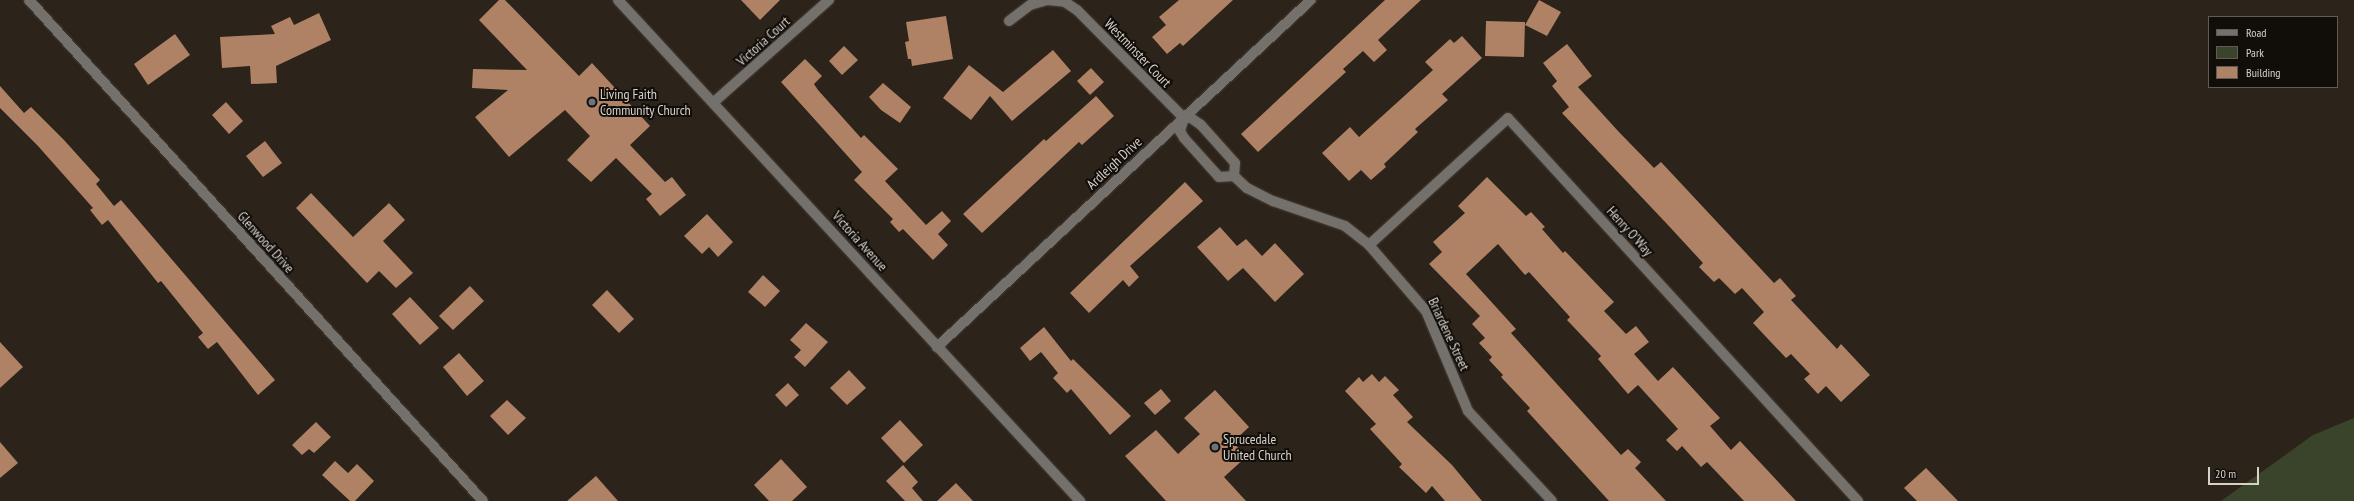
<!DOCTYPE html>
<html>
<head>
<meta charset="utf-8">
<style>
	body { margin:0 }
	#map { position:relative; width:2354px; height:501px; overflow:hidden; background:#2c231a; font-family:"PT Sans Narrow",sans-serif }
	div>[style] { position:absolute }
	.green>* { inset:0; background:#39442b }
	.building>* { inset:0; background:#af8165 }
	.roads { filter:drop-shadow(0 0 1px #473f36) drop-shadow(0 0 1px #473f36) }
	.minor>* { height:10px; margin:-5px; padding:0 5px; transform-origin:5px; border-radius:5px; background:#74706b }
	.dots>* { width:11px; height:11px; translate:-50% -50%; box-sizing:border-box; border:2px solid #110d09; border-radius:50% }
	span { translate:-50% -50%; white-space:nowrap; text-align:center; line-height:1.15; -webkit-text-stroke:4px #110d09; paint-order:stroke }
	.street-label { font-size:14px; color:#d7d1cb }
	.poi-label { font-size:14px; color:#d7d1cb }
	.left { translate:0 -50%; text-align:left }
	.legend { position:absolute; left:2208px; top:16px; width:130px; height:72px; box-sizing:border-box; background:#110d09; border:1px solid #605b57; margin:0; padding:5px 7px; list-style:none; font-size:12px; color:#d7d1cb }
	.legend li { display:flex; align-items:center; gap:8px; height:20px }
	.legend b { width:20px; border:1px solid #605b57 }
	.scale { position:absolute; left:2208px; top:467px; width:51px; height:18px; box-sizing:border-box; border:2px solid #d7d1cb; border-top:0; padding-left:5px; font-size:12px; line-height:14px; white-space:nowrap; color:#d7d1cb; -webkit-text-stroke:3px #110d09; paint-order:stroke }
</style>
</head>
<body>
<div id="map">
	<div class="green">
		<div style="clip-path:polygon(2354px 418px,2354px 501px,2221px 501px,2313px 435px)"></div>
	</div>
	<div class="building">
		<div style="clip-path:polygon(499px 0,505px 0,579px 76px,592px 63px,650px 126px,630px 145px,665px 182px,672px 177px,686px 195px,660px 216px,646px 199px,652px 194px,616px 158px,591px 182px,567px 160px,590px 136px,565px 110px,509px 157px,475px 117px,508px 90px,472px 88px,473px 69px,527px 70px,479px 20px)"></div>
		<div style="clip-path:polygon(741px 0,780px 0,760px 20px)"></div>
		<div style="clip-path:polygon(1179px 0,1233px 0,1183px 46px,1180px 43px,1167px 54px,1152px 37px,1166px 25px,1159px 17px)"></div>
		<div style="clip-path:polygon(1385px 0,1421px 0,1378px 40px,1387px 50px,1374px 62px,1363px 51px,1343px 69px,1346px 72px,1258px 152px,1241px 134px)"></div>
		<div style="clip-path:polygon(1539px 0,1561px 12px,1547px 36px,1525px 25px)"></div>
		<div style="clip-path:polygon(319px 13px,331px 40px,276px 66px,277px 83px,251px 84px,250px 66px,222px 68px,220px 37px,275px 34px,271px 26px,290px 17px,294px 25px)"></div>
		<div style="clip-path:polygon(946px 16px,953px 59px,912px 66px,911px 59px,908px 59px,905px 42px,909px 41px,906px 22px)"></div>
		<div style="clip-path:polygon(1486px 21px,1525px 22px,1524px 57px,1485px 56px)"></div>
		<div style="clip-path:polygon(175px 34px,190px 55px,148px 85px,134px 64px)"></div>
		<div style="clip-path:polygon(1462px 36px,1482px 58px,1442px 94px,1448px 100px,1415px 129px,1418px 132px,1384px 164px,1386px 167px,1371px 180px,1361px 170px,1349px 181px,1322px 153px,1350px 127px,1359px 137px,1433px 70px,1425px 62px,1450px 39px,1454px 43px)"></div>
		<div style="clip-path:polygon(1567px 44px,1592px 76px,1578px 87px,1618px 131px,1654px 168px,1661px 162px,1774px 283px,1780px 278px,1796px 296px,1791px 300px,1837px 349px,1841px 344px,1870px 375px,1841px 402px,1826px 386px,1818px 394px,1804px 379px,1810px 374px,1791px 354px,1786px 358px,1753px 323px,1764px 312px,1742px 288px,1735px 294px,1719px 278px,1714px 282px,1699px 267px,1703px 263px,1667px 224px,1562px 113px,1569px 107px,1552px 86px,1557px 81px,1543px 63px)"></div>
		<div style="clip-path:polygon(844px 46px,858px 60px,842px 75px,829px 61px)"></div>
		<div style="clip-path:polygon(1053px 50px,1071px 71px,1012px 121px,990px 96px,971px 120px,943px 98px,969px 65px,1003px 92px)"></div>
		<div style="clip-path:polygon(805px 59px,822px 76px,814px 84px,818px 90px,861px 138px,864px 135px,898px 169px,885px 181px,926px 225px,942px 211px,951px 221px,938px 234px,948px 245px,933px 260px,903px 229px,899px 232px,890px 222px,893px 219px,854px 180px,862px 172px,781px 82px)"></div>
		<div style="clip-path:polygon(1091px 68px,1104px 82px,1090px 95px,1077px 81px)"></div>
		<div style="clip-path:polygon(883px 83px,911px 107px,900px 123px,881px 110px,869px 97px)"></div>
		<div style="clip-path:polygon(0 86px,24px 113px,31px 107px,64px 140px,100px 180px,96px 184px,114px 206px,121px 200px,275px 380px,258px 395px,217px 342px,208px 349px,198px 337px,203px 333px,161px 281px,158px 283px,108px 220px,102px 225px,90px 210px,93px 208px,38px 146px,0 108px)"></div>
		<div style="clip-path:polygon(1096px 96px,1114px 116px,1082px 145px,1079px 142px,982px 233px,963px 214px,1044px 139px,1046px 141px)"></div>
		<div style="clip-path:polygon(226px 102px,243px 121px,229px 134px,212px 115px)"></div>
		<div style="clip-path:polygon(265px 141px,282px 163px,263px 177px,246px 156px)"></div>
		<div style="clip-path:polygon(1487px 177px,1526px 216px,1531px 212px,1545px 227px,1542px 229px,1563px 253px,1565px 251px,1614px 302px,1604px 311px,1626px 334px,1636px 326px,1649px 342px,1634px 354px,1658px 381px,1673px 367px,1720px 418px,1710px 426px,1731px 450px,1740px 441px,1796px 501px,1744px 501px,1707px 462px,1701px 467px,1682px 446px,1677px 451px,1666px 440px,1678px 429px,1638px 385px,1628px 394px,1598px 359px,1601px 356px,1567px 320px,1570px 317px,1529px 272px,1525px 275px,1498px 244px,1466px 274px,1516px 329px,1511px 333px,1621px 455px,1628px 449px,1641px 462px,1635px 468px,1666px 501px,1609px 501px,1527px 411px,1530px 408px,1501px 377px,1503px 375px,1489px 360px,1492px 357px,1479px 343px,1485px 338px,1472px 324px,1480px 316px,1429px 264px,1442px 252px,1433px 242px,1465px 213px,1458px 206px)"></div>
		<div style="clip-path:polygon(1185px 182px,1203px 201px,1130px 266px,1139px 277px,1129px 287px,1123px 280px,1089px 313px,1070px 293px)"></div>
		<div style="clip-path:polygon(311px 193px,353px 237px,389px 203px,405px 220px,383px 241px,413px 273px,396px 288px,379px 271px,367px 283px,296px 208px)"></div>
		<div style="clip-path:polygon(707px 214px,733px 242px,718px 257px,709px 247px,702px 254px,684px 236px)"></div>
		<div style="clip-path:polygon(1220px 227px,1237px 246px,1246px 239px,1262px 256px,1275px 243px,1304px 274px,1275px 302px,1243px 268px,1228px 281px,1197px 247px)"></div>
		<div style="clip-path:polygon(763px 275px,780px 291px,765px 307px,748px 292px)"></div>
		<div style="clip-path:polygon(470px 286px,484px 301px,453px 330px,439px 316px)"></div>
		<div style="clip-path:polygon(607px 290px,634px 319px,619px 333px,592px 305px)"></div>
		<div style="clip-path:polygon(410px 297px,439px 328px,420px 345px,392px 314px)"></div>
		<div style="clip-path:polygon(806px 323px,828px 342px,805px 367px,794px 357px,801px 350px,790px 340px)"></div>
		<div style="clip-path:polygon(1044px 327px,1071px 361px,1073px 359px,1131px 416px,1110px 435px,1071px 389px,1067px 393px,1053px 378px,1058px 373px,1041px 352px,1030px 361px,1020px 348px)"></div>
		<div style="clip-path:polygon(0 342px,23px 367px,0 388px)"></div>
		<div style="clip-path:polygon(459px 353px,484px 381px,467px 396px,443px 367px)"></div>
		<div style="clip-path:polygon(849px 370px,866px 388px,847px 405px,830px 388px)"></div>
		<div style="clip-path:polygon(1372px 374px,1379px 382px,1385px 376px,1399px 390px,1393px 395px,1413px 417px,1407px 422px,1452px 465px,1482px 501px,1445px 501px,1432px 486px,1426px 493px,1399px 467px,1402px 464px,1370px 429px,1376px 424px,1345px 391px,1359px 377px,1363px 382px)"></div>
		<div style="clip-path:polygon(788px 383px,799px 395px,786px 407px,775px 395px)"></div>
		<div style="clip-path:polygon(1161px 389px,1171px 401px,1155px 415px,1144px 403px)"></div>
		<div style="clip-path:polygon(1215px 390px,1249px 427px,1233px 442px,1246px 457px,1224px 477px,1246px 501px,1166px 501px,1125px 456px,1156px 430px,1178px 454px,1200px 434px,1184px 418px)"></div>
		<div style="clip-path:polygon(507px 400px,526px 418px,508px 435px,490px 416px)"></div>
		<div style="clip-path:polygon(900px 420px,923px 445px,904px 463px,881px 438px)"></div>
		<div style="clip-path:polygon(316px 422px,331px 437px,314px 453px,309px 449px,302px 455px,292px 445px)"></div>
		<div style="clip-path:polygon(0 442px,18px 463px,0 478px)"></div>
		<div style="clip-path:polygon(781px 459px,807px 487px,792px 501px,769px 501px,754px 485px)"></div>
		<div style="clip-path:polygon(335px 461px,348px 473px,357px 464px,374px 481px,355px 501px,350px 501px,322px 475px)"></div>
		<div style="clip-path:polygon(903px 465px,918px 482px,912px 488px,923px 501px,905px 501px,886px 481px)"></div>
		<div style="clip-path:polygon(1926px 468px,1958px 501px,1917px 501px,1904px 488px)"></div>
		<div style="clip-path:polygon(596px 476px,618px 501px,567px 501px)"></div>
		<div style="clip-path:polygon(956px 483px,973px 501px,937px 501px)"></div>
	</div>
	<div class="roads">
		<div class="minor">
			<div style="left:29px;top:0;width:676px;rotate:47.82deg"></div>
			<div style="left:618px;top:0;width:682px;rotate:47.32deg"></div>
			<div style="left:1009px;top:21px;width:26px;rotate:-37deg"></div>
			<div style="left:1030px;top:5px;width:18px;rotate:-16deg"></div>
			<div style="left:1047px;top:0;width:18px;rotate:6deg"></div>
			<div style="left:1065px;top:2px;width:14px;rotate:34deg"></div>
			<div style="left:1077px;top:10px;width:152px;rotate:45.3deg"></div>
			<div style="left:714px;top:102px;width:154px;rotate:-41.6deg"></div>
			<div style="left:1184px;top:118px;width:14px;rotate:107deg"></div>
			<div style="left:1180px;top:131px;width:8px;rotate:60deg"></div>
			<div style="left:1184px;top:138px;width:52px;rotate:48.1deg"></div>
			<div style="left:1219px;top:177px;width:15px;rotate:-4deg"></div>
			<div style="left:1184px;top:118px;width:7px"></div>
			<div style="left:1191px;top:118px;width:12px;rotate:35deg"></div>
			<div style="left:1201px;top:125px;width:51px;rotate:48.2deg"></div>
			<div style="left:1235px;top:163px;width:13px;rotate:94deg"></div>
			<div style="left:1234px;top:176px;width:18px;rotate:43deg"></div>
			<div style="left:1247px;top:188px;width:29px;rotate:27deg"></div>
			<div style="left:1273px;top:201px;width:76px;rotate:19.1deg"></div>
			<div style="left:1345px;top:226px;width:31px;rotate:38deg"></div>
			<div style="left:1369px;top:245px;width:87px;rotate:49.2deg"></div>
			<div style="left:1426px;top:311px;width:108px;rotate:67.2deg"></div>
			<div style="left:1468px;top:411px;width:123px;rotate:47deg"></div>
			<div style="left:1369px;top:245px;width:188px;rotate:-42.4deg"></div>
			<div style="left:1508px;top:118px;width:519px;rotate:47.58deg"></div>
			<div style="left:937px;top:347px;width:510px;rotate:-42.86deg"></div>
		</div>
	</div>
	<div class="dots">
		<div style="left:592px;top:102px;background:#6b7280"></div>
		<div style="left:1215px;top:447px;background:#6b7280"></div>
	</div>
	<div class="street-label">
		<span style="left:763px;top:41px;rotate:-42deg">Victoria Court</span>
		<span style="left:1138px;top:53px;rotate:46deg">Westminster Court</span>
		<span style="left:1114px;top:163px;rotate:-43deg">Ardleigh Drive</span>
		<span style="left:1630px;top:231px;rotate:48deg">Henry O'Way</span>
		<span style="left:860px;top:241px;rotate:48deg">Victoria Avenue</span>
		<span style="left:266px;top:242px;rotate:48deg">Glenwood Drive</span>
		<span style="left:1449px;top:334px;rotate:65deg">Briardene Street</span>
	</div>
	<div class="poi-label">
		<span class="left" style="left:600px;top:102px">Living Faith<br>Community Church</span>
		<span class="left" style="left:1223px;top:447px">Sprucedale<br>United Church</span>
	</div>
	<ul class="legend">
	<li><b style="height:5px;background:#74706b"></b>Road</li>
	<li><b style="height:11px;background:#39442b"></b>Park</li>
	<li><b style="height:11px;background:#af8165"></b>Building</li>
	</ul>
	<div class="scale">20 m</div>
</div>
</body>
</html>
